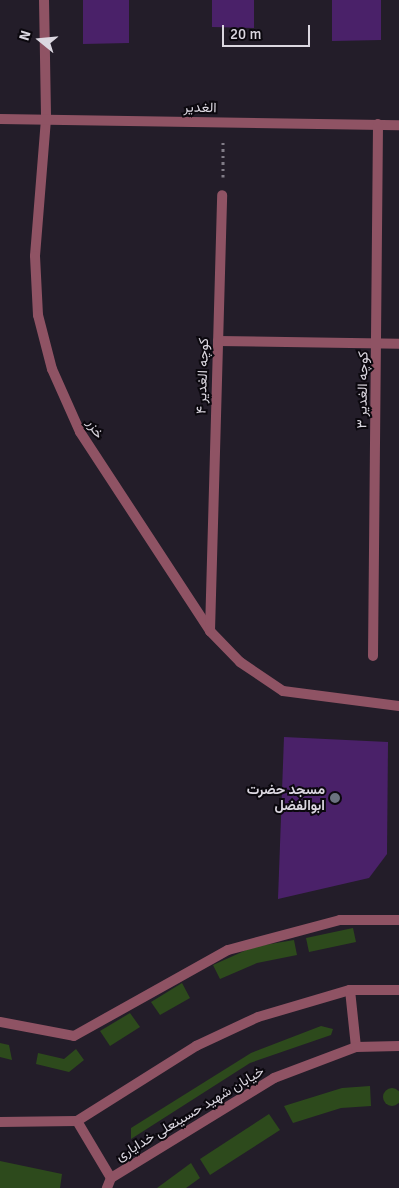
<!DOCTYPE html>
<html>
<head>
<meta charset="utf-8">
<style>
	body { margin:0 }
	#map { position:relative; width:399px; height:1188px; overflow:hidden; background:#231d29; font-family:Signika,Vazirmatn,sans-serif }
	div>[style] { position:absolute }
	.green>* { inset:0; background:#2d4a1c }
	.round { border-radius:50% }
	.building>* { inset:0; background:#4a2169 }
	.path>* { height:3px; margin-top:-1.5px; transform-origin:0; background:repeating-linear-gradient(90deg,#817c87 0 2.5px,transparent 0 6.5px) }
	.service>* { height:10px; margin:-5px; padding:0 5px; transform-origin:5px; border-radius:5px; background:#8f5364 }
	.minor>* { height:10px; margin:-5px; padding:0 5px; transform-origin:5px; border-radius:5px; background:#8f5364 }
	.tertiary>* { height:10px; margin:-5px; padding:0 5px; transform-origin:5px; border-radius:5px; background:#8f5364 }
	.dots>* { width:14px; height:14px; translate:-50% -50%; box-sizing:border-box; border:2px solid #0b080e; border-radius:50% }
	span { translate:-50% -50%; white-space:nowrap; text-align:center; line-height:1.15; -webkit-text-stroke:4px #0b080e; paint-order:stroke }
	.street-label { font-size:14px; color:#dbd7e0 }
	.poi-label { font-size:14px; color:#dbd7e0; font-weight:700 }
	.right { translate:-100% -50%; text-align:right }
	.north { position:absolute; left:15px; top:15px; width:50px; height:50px; -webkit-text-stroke:4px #0b080e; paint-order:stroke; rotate:287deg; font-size:14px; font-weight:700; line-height:20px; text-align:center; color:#dbd7e0 }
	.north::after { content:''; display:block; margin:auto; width:18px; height:22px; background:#dbd7e0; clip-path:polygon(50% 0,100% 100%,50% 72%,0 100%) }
	.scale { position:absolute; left:222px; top:25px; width:88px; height:22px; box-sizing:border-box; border:2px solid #dbd7e0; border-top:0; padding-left:6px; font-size:15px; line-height:18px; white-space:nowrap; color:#dbd7e0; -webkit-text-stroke:4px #0b080e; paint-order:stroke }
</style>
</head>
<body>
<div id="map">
	<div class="green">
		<div style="clip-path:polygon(353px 928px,356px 942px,309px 952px,306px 938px)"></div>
		<div style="clip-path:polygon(294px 940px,297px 955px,257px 963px,220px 979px,213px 965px,253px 947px)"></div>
		<div style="clip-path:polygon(182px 983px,190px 998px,160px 1015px,151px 1002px)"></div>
		<div style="clip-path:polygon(130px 1013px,140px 1027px,110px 1046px,100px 1031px)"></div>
		<div style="clip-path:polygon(321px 1026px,333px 1029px,331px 1035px,250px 1063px,131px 1139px,131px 1128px,251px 1053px)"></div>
		<div style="clip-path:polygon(0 1043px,9px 1045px,12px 1060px,0 1057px)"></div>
		<div style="clip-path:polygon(76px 1049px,84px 1060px,69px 1072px,36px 1064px,38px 1053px,64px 1059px)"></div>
		<div style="clip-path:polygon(370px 1086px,371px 1106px,341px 1108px,293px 1123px,284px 1106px,342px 1088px)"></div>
		<div class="round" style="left:383px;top:1088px;width:18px;height:18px"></div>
		<div style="clip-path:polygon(269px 1114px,280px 1130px,210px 1175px,200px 1159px)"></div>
		<div style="clip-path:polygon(0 1161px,62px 1174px,60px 1188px,0 1188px)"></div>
		<div style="clip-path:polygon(191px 1163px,200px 1178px,186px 1188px,157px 1188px)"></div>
	</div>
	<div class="building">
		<div style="clip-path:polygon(83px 0,129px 0,129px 43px,83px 44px)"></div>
		<div style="clip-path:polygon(212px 0,254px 0,254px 28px,212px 27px)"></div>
		<div style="clip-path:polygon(332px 0,381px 0,381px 40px,332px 41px)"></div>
		<div style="clip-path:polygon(284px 737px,388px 742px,387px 854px,369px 878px,278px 899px)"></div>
	</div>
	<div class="path">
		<div style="left:223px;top:177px;width:36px;rotate:-90deg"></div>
	</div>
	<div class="service">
		<div style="left:0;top:1022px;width:75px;rotate:10.7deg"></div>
		<div style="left:74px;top:1036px;width:176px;rotate:-29.2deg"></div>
		<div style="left:228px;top:950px;width:116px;rotate:-15deg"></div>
		<div style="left:340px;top:920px;width:59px"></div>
	</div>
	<div class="minor">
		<div style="left:44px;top:0;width:119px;rotate:89deg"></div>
		<div style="left:46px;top:119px;width:137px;rotate:94.6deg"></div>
		<div style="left:35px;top:256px;width:59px;rotate:87.1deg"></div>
		<div style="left:38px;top:315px;width:56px;rotate:75.5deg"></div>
		<div style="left:52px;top:369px;width:69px;rotate:66deg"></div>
		<div style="left:80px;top:432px;width:238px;rotate:56.8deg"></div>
		<div style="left:210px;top:631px;width:43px;rotate:45.9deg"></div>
		<div style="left:240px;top:662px;width:52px;rotate:34deg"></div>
		<div style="left:283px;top:691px;width:117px;rotate:7.4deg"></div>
		<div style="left:0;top:119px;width:399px;rotate:0.9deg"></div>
		<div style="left:218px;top:341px;width:181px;rotate:0.9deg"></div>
		<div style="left:210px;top:631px;width:436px;rotate:-88.4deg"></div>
		<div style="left:373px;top:656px;width:532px;rotate:-89.46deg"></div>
	</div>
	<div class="tertiary">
		<div style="left:350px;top:990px;width:57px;rotate:84deg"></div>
		<div style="left:77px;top:1121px;width:141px;rotate:-32.2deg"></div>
		<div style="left:196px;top:1046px;width:68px;rotate:-25.1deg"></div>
		<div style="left:258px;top:1017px;width:96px;rotate:-16.4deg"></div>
		<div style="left:350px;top:990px;width:49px"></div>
		<div style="left:0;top:1122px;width:77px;rotate:-0.7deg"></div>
		<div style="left:77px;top:1121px;width:66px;rotate:59.2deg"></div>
		<div style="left:111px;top:1178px;width:11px;rotate:112deg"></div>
		<div style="left:111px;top:1178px;width:191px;rotate:-31.5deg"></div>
		<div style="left:274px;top:1078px;width:88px;rotate:-20.7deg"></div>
		<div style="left:356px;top:1047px;width:43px;rotate:-1.3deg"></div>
	</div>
	<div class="dots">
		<div style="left:335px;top:798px;background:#6b7280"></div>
	</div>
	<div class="street-label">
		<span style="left:200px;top:108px;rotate:1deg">الغدیر</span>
		<span style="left:203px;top:376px;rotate:-88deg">کوچه الغدیر ۴</span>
		<span style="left:363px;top:390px;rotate:-89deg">کوچه الغدیر ۳</span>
		<span style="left:95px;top:429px;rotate:61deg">خزر</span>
		<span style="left:190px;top:1114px;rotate:-31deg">خیابان شهید حسینعلی خدایاری</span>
	</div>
	<div class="poi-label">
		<span class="right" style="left:325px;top:798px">مسجد حضرت<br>ابوالفضل</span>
	</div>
	<div class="north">N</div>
	<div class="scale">20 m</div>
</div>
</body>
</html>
